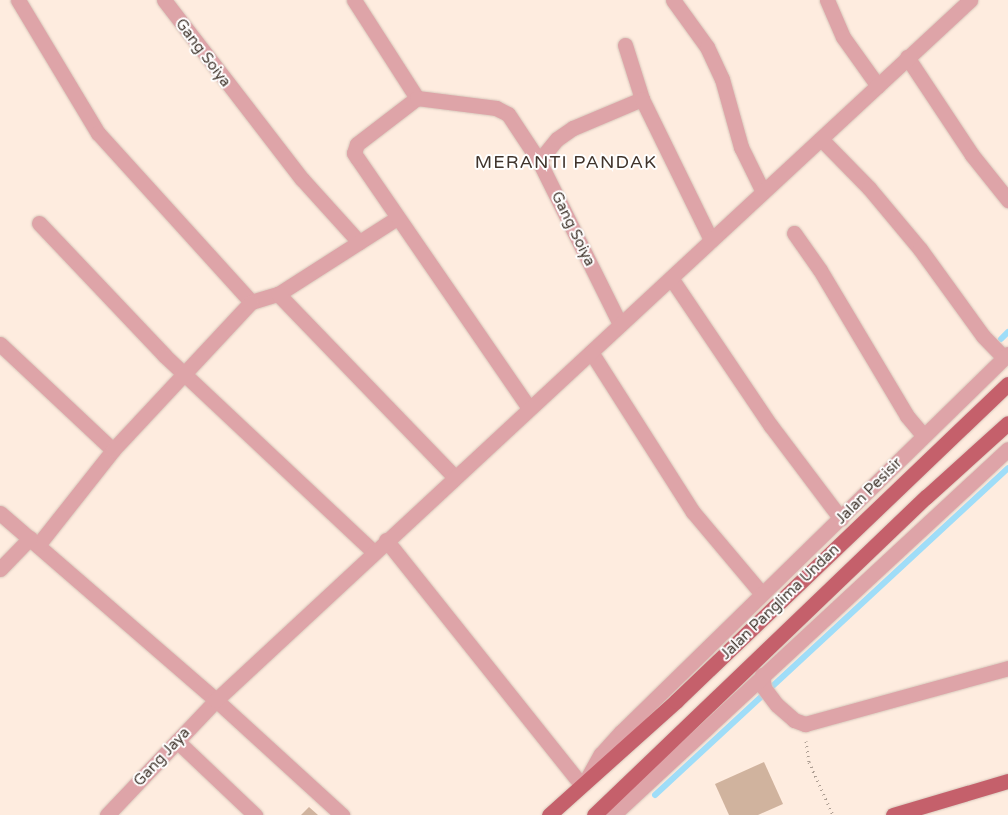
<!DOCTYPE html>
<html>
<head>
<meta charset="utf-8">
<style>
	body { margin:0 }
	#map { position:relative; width:1008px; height:815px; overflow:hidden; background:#feecdf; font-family:"Varela Round",sans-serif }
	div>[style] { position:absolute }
	.stream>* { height:6px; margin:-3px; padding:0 3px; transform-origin:3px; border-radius:3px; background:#9fddf8 }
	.building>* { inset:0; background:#d0b39e }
	.path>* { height:3px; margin-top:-1.5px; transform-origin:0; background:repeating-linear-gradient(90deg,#ac9d92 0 1px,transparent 0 5px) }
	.roads { filter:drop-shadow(0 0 1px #d8c7bb) drop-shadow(0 0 1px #d8c7bb) }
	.street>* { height:15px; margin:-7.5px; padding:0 7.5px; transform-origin:7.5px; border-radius:7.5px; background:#dea4a8 }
	.primary>* { height:15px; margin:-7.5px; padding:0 7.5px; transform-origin:7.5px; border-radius:7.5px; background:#c5606b }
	span { translate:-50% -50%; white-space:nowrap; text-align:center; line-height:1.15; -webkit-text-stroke:4px #fff; paint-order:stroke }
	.street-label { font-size:15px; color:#40342c }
	.quarter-label { font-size:18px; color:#40342c; letter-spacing:1px }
</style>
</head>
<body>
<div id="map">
	<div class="stream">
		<div style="left:1001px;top:339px;width:10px;rotate:-45deg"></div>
		<div style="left:655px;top:795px;width:481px;rotate:-42.8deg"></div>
	</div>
	<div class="building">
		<div style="clip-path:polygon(764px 762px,783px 804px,758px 815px,729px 815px,715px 784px)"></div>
		<div style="clip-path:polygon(309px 807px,318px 815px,301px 815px)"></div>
	</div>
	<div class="path">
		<div style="left:806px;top:741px;width:21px;rotate:82deg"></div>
		<div style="left:809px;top:762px;width:58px;rotate:65.6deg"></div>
	</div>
	<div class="roads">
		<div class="street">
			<div style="left:18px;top:0;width:155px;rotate:59deg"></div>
			<div style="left:98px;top:133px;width:228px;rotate:47.8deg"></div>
			<div style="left:251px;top:302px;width:28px;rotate:-17deg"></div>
			<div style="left:164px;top:0;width:226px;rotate:52.4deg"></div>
			<div style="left:302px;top:179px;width:85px;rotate:47.9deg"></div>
			<div style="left:354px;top:0;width:117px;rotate:57.3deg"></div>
			<div style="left:673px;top:0;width:58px;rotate:54.1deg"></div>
			<div style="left:707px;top:47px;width:35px;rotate:65deg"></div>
			<div style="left:722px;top:79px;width:71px;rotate:74.4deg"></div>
			<div style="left:741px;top:147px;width:50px;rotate:63.9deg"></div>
			<div style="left:827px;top:0;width:40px;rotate:66.6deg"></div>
			<div style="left:843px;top:37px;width:60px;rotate:54.5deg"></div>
			<div style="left:625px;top:45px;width:57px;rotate:72.5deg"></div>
			<div style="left:907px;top:57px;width:118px;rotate:56.4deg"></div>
			<div style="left:972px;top:155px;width:58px;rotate:51.3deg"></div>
			<div style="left:821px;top:139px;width:69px;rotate:45.6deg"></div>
			<div style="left:869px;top:188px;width:80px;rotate:50.1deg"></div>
			<div style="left:920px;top:249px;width:107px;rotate:54.1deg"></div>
			<div style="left:983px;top:336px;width:30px;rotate:46deg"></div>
			<div style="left:539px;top:161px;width:28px;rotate:-51deg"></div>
			<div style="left:557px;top:139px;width:19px;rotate:-35deg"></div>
			<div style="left:573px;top:128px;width:75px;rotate:-22.8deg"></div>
			<div style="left:642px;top:99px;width:157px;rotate:63.9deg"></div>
			<div style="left:397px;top:218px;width:141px;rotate:147.4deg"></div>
			<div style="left:278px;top:294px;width:255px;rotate:46deg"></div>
			<div style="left:39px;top:223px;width:183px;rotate:46.5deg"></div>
			<div style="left:165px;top:356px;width:287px;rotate:43.2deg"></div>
			<div style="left:794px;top:233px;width:45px;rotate:54.9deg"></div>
			<div style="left:820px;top:270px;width:170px;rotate:59.2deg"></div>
			<div style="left:907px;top:416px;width:25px;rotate:50deg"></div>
			<div style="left:671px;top:278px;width:179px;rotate:56deg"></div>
			<div style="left:771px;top:426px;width:116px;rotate:53deg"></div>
			<div style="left:0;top:344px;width:155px;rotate:43.2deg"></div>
			<div style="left:591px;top:352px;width:190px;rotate:57.5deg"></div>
			<div style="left:693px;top:512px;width:107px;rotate:49.9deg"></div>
			<div style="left:529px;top:408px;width:303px;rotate:-124.5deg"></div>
			<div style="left:357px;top:158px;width:6px;rotate:-121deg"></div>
			<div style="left:354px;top:153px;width:9px;rotate:-72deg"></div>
			<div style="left:357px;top:144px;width:76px;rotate:-37.5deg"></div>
			<div style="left:417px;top:98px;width:80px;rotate:7.2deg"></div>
			<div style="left:496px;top:108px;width:13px;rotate:27deg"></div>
			<div style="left:508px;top:114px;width:56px;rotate:56.6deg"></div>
			<div style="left:539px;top:161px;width:182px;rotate:63.6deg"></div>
			<div style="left:0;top:513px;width:286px;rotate:40.9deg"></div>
			<div style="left:216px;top:700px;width:171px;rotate:42.4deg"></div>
			<div style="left:386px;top:540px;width:312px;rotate:51.4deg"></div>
			<div style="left:38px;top:545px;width:121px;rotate:-51.7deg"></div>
			<div style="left:113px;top:450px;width:202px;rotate:-47deg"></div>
			<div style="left:0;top:569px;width:43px;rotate:-45.9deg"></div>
			<div style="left:762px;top:675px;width:13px;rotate:81deg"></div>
			<div style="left:764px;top:688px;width:21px;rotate:53deg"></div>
			<div style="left:777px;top:705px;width:23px;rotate:41deg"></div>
			<div style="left:794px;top:720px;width:12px;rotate:20deg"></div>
			<div style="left:805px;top:724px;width:211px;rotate:-15.4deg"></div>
			<div style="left:177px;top:741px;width:108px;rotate:43.5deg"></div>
			<div style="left:588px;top:777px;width:26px;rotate:-61deg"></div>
			<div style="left:601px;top:754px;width:30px;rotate:-48deg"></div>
			<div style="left:621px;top:732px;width:541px;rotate:-44.33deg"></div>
			<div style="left:107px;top:815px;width:158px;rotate:-46.5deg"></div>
			<div style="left:216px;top:700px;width:1029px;rotate:-42.87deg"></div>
			<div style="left:613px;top:815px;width:538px;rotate:-42.82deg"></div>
		</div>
		<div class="primary">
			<div style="left:549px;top:815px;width:171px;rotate:-41.9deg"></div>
			<div style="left:676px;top:701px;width:459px;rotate:-43.7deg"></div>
			<div style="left:594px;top:815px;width:460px;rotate:-43.8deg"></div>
			<div style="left:926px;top:497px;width:110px;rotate:-42.1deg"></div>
			<div style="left:893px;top:815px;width:120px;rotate:-16.5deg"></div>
		</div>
	</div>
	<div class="street-label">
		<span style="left:203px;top:53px;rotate:53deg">Gang Soiya</span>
		<span style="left:573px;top:229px;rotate:64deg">Gang Soiya</span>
		<span style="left:869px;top:491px;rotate:-45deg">Jalan Pesisir</span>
		<span style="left:780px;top:602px;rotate:-44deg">Jalan Panglima Undan</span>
		<span style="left:162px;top:757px;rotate:-47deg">Gang Jaya</span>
	</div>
	<div class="quarter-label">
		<span style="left:566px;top:162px">MERANTI PANDAK</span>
	</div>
</div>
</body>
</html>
